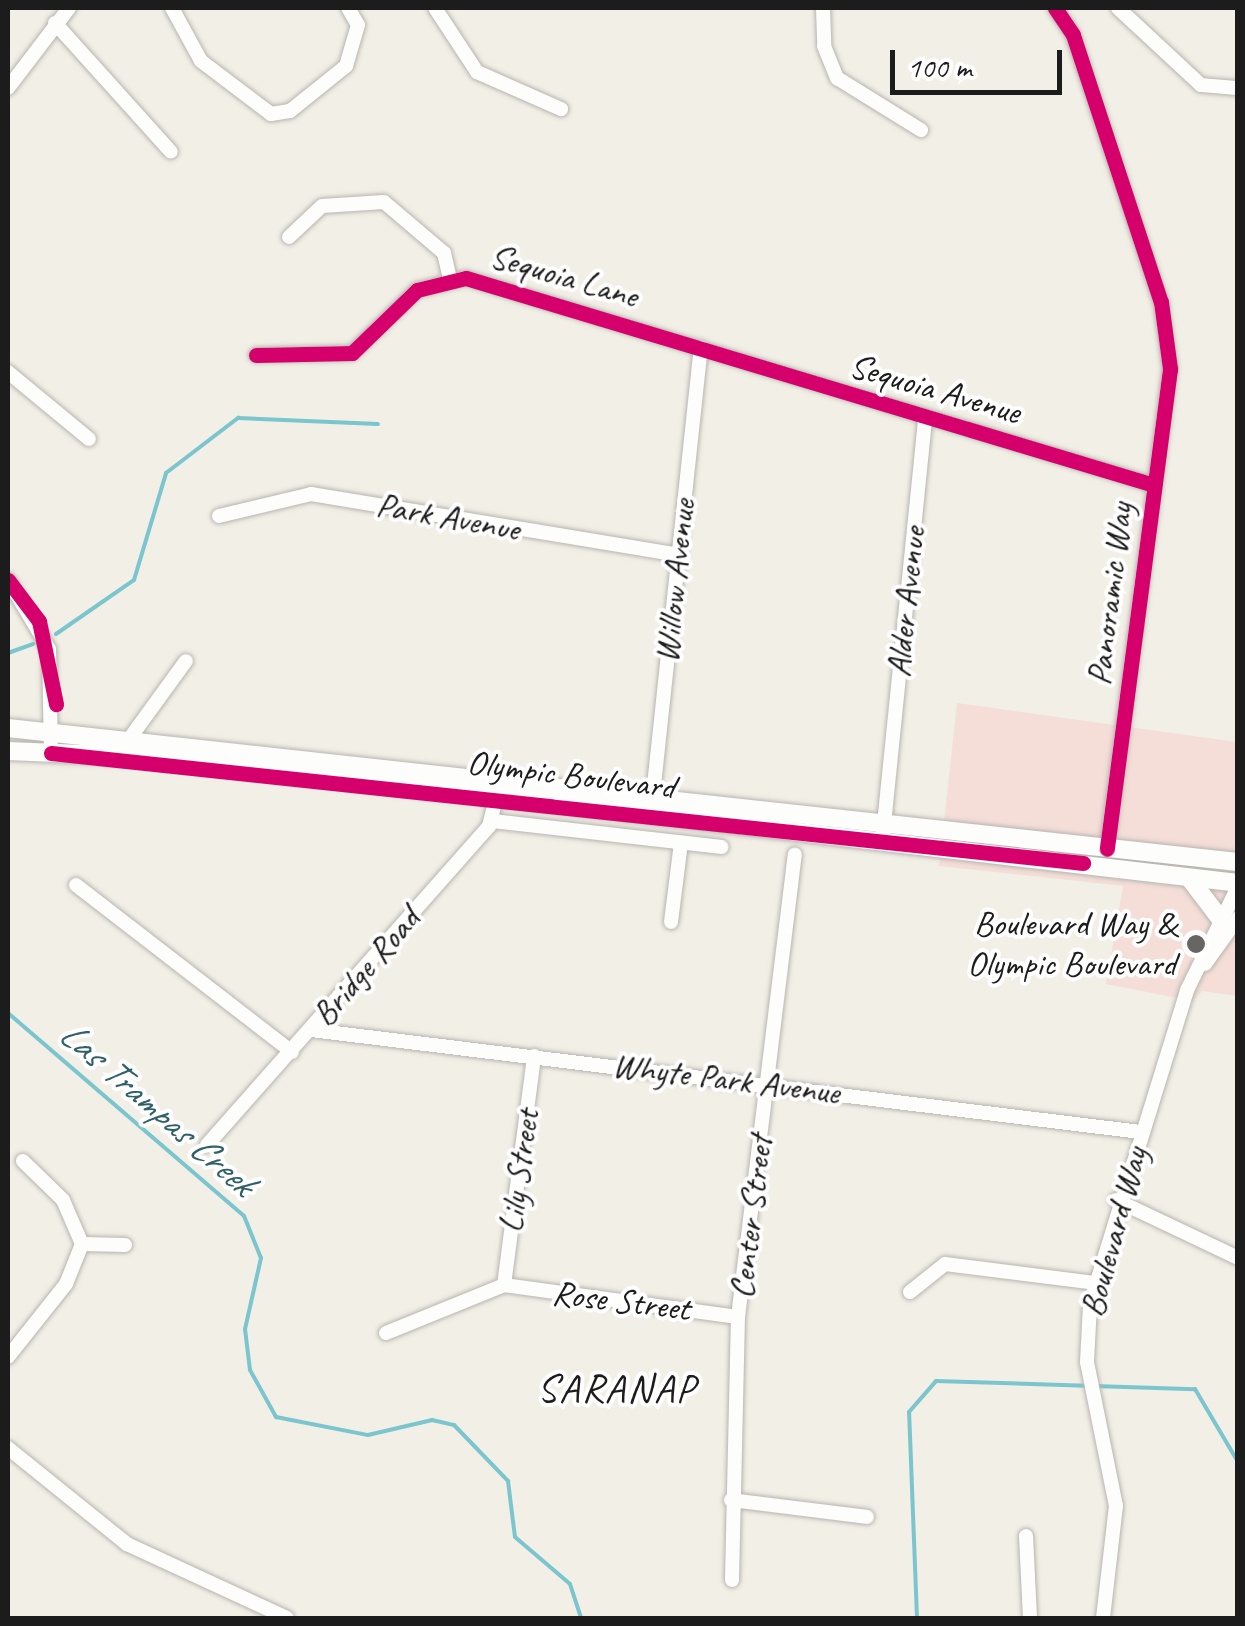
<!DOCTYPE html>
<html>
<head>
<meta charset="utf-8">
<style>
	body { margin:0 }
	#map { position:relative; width:1245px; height:1626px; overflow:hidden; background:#f2efe7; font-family:Caveat,sans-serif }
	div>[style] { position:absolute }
	.built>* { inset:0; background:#f5ded8 }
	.stream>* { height:4px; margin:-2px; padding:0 2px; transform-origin:2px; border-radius:2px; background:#7ac5ce }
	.roads { filter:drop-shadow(0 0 2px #b7b5af) drop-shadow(0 0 2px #b7b5af) }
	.minor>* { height:14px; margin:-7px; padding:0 7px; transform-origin:7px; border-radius:7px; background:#fdfdfb }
	.major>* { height:18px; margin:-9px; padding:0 9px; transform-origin:9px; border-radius:9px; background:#fdfdfb }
	.cycleway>* { height:15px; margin:-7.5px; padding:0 7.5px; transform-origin:7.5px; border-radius:7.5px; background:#d6006c }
	.dots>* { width:28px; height:28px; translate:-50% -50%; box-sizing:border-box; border:5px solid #fff; border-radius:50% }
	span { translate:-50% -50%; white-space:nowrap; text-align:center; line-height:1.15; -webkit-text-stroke:8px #fff; paint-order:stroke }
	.street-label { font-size:35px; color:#1c1c1c }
	.poi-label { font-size:35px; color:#1c1c1c }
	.right { translate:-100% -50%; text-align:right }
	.water-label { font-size:38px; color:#2f6068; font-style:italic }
	.quarter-label { font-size:40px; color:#1c1c1c; letter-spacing:2.5px }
	.frame { position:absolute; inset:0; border:10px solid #1c1c1c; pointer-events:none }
	.scale { position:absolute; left:890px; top:50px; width:172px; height:45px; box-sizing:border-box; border:5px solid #1c1c1c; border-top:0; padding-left:12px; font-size:30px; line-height:35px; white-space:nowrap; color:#1c1c1c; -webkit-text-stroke:8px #fff; paint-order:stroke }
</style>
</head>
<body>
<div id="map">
	<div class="built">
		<div style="clip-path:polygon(957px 703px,1237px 742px,1237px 996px,1202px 991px,1193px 1001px,1106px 984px,1123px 886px,939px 866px)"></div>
	</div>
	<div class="stream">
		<div style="left:56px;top:634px;width:95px;rotate:-34.7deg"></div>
		<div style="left:134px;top:580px;width:112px;rotate:-73.3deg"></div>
		<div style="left:166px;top:473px;width:91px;rotate:-37.4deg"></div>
		<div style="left:238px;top:418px;width:140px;rotate:2.5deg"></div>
		<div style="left:8px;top:653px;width:27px;rotate:-20deg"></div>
		<div style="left:8px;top:1013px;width:311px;rotate:40.7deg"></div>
		<div style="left:244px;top:1216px;width:45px;rotate:68deg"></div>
		<div style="left:261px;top:1258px;width:73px;rotate:102.7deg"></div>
		<div style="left:245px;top:1329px;width:41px;rotate:83deg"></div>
		<div style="left:250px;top:1370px;width:54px;rotate:61deg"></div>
		<div style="left:276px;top:1417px;width:94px;rotate:11.1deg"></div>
		<div style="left:368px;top:1435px;width:66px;rotate:-13.2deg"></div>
		<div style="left:432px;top:1420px;width:23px;rotate:13deg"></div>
		<div style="left:454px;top:1425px;width:78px;rotate:46deg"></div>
		<div style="left:508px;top:1481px;width:56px;rotate:82.9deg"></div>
		<div style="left:515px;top:1537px;width:72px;rotate:40.5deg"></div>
		<div style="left:570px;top:1584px;width:36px;rotate:72deg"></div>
		<div style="left:917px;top:1618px;width:206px;rotate:-92.2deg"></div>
		<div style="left:909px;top:1412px;width:41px;rotate:-48.9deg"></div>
		<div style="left:936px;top:1381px;width:259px;rotate:1.8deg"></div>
		<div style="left:1195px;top:1389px;width:85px;rotate:59.5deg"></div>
	</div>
	<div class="roads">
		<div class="minor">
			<div style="left:172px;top:8px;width:60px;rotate:61.3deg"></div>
			<div style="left:201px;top:61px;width:88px;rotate:37.1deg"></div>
			<div style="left:271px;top:114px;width:19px;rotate:-9deg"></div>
			<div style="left:290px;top:111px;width:72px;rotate:-38.8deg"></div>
			<div style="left:346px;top:66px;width:43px;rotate:-73.7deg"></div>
			<div style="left:358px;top:25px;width:20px;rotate:-120deg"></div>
			<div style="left:435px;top:8px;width:77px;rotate:56.7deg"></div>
			<div style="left:477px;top:72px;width:92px;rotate:23.8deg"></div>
			<div style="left:823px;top:8px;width:38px;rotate:88deg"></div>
			<div style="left:824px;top:46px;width:35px;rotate:68deg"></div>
			<div style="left:837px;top:78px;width:99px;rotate:31.8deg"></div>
			<div style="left:1055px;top:8px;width:32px;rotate:56deg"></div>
			<div style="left:1073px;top:35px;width:281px;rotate:71.8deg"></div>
			<div style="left:1161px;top:302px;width:68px;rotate:82.3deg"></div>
			<div style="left:1170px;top:369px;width:484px;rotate:97.5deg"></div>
			<div style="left:1118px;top:8px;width:113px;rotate:42.9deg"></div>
			<div style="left:1201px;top:85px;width:37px;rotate:5deg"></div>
			<div style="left:55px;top:23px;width:173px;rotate:48deg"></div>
			<div style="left:8px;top:88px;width:101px;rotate:-52.7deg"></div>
			<div style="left:289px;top:237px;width:45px;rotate:-43.2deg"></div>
			<div style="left:322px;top:206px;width:62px;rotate:-3.7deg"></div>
			<div style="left:384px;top:202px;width:79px;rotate:40.4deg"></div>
			<div style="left:444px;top:253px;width:27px;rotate:77deg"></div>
			<div style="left:256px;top:355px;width:96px;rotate:-1.2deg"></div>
			<div style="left:352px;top:353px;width:91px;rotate:-44.1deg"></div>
			<div style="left:417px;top:290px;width:50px;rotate:-13.8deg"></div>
			<div style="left:466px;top:278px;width:718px;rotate:16.75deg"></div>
			<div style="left:8px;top:372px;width:105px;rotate:39.6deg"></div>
			<div style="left:219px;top:516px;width:95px;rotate:-13.4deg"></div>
			<div style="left:311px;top:494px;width:372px;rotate:9.4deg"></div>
			<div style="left:8px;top:580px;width:80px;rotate:59.3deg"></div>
			<div style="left:49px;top:649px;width:104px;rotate:88.9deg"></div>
			<div style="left:130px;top:738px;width:95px;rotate:-54deg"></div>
			<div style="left:652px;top:804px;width:459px;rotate:-83.9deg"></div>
			<div style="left:493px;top:821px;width:230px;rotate:6.5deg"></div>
			<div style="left:883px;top:834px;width:419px;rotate:-84.2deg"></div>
			<div style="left:76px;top:885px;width:273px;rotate:37.7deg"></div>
			<div style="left:671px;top:922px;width:80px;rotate:-82.8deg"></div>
			<div style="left:1205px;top:964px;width:57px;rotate:-54.3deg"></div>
			<div style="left:311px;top:1030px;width:835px;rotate:7.01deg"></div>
			<div style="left:207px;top:1145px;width:426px;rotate:-48.5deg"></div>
			<div style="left:489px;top:826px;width:40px;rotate:-75.6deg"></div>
			<div style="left:1116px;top:1200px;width:135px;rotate:25.4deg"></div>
			<div style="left:82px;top:1244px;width:43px;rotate:1.3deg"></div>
			<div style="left:504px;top:1285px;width:231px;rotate:-82.5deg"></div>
			<div style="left:910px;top:1292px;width:45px;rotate:-38.7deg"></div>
			<div style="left:945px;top:1264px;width:151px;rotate:7.2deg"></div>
			<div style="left:386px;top:1333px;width:127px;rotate:-22.1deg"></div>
			<div style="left:504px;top:1285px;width:236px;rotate:7.8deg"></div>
			<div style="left:8px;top:1357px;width:93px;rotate:-51.5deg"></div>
			<div style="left:66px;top:1284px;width:43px;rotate:-68.2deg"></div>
			<div style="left:82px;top:1244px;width:48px;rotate:-113.4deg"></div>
			<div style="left:63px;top:1200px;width:56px;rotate:-135.7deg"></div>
			<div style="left:8px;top:1448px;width:153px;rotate:38.9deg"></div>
			<div style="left:127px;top:1544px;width:176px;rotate:24.8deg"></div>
			<div style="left:731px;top:1500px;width:137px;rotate:7.1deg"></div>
			<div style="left:1026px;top:1536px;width:82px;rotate:87.2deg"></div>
			<div style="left:732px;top:1580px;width:263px;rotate:-88.7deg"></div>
			<div style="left:738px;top:1317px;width:466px;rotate:-83deg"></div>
			<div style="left:1103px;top:1618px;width:113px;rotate:-83.4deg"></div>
			<div style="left:1116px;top:1506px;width:147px;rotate:-101.4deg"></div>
			<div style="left:1087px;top:1362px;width:58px;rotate:-87deg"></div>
			<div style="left:1090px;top:1304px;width:329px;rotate:-72.8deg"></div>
			<div style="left:1187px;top:990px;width:115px;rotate:-63.7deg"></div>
		</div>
		<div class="major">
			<div style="left:8px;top:728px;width:1237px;rotate:6.22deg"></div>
			<div style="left:8px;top:751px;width:145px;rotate:2.4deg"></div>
			<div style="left:153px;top:757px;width:1092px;rotate:6.62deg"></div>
			<div style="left:1190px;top:879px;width:48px;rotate:52.7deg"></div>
		</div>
	</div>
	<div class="cycleway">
		<div style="left:1055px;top:8px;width:32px;rotate:56deg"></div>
		<div style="left:1073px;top:35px;width:281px;rotate:71.8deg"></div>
		<div style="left:1161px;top:302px;width:68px;rotate:82.3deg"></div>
		<div style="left:1170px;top:369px;width:484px;rotate:97.5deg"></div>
		<div style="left:256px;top:355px;width:96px;rotate:-1.2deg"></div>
		<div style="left:352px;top:353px;width:91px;rotate:-44.1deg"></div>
		<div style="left:417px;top:290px;width:50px;rotate:-13.8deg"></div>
		<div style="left:466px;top:278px;width:718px;rotate:16.75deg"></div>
		<div style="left:8px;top:580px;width:51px;rotate:52.9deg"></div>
		<div style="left:39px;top:621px;width:85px;rotate:78.4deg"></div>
		<div style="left:51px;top:753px;width:1038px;rotate:6.08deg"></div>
	</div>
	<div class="dots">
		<div style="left:1196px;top:944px;background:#676663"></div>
	</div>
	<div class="street-label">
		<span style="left:564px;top:276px;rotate:16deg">Sequoia Lane</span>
		<span style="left:935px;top:389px;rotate:16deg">Sequoia Avenue</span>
		<span style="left:448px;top:517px;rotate:10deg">Park Avenue</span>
		<span style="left:675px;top:581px;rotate:-84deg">Willow Avenue</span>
		<span style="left:1110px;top:594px;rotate:-83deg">Panoramic Way</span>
		<span style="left:906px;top:602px;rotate:-84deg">Alder Avenue</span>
		<span style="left:571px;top:775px;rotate:7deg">Olympic Boulevard</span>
		<span style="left:366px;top:967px;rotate:-49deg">Bridge Road</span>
		<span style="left:726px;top:1079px;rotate:7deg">Whyte Park Avenue</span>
		<span style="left:519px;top:1171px;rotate:-82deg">Lily Street</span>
		<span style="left:751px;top:1217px;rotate:-83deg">Center Street</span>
		<span style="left:1114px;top:1232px;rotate:-75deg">Boulevard Way</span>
		<span style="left:621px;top:1301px;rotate:7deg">Rose Street</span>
	</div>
	<div class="poi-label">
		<span class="right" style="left:1176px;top:944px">Boulevard Way &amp;<br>Olympic Boulevard</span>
	</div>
	<div class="water-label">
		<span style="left:157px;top:1108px;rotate:41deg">Las Trampas Creek</span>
	</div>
	<div class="quarter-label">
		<span style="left:617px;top:1388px">SARANAP</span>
	</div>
	<div class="frame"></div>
	<div class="scale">100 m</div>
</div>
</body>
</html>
